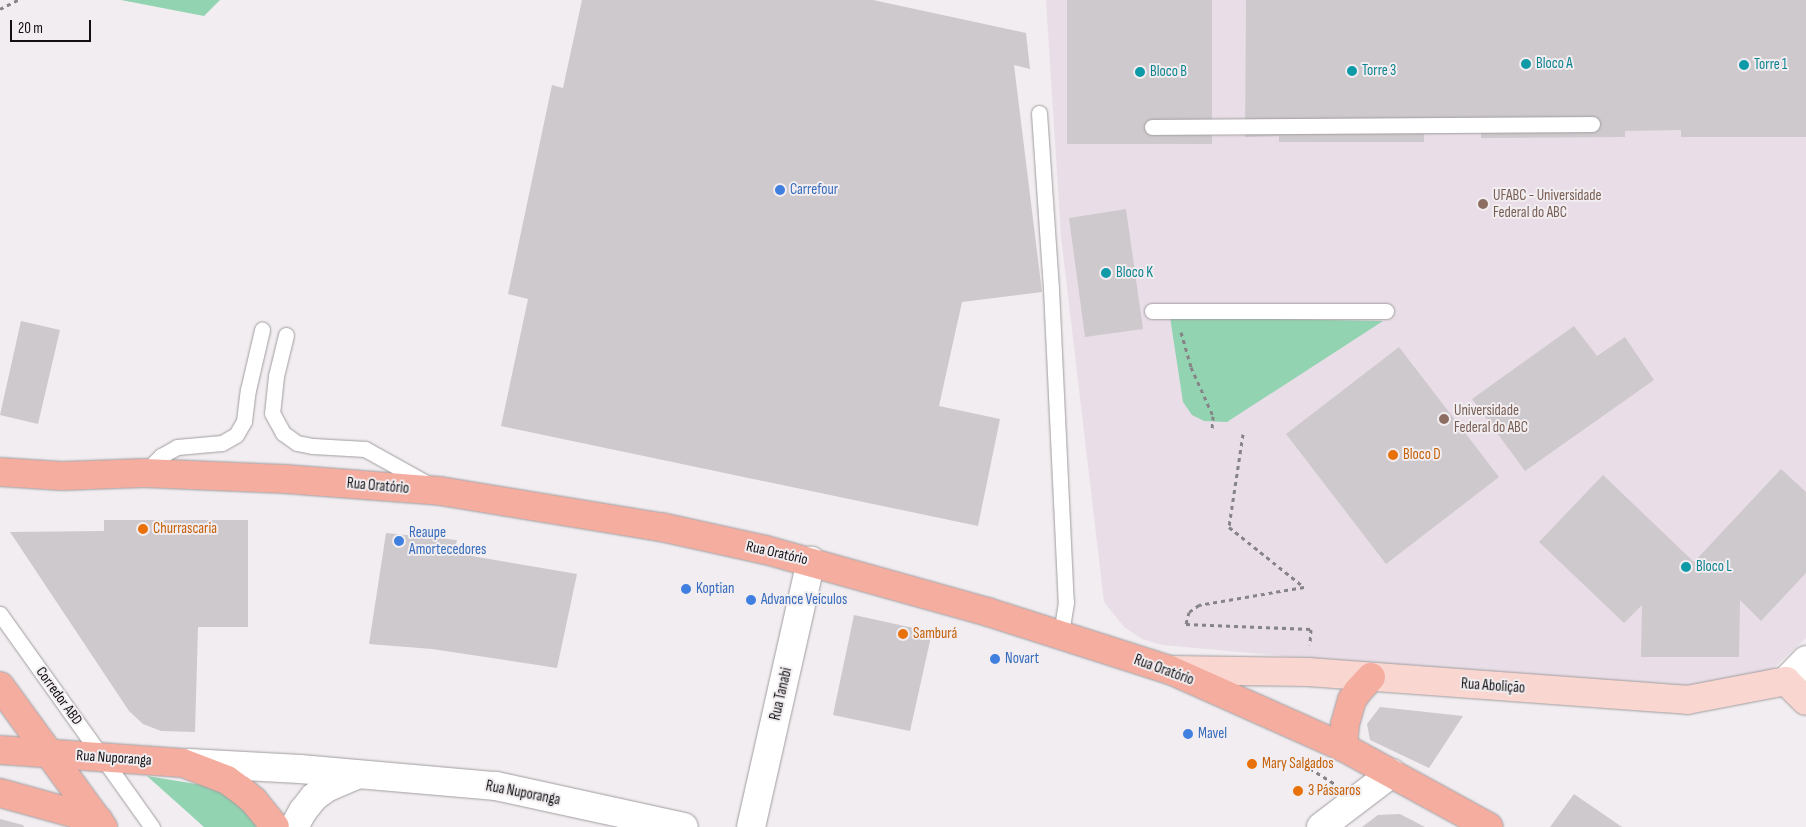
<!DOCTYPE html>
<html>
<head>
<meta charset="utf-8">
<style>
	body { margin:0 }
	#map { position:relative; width:1806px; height:827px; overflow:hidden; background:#f1edf0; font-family:"Sofia Sans Condensed",sans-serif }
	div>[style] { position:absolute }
	.built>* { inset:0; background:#e9dee7 }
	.green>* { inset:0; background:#92d3b1 }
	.building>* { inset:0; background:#cec9cd }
	.path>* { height:3px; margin-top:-1.5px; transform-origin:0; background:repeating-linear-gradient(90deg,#878487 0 4px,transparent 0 8px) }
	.roads { filter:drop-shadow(0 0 1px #a19da0) drop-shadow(0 0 1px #a19da0) }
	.lane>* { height:15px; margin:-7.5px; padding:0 7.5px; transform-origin:7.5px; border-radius:7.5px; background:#fff }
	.street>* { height:28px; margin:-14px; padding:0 14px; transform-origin:14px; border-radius:14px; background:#fff }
	.secondary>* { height:28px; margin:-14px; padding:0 14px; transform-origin:14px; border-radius:14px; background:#f9d6cf }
	.primary>* { height:28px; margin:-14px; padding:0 14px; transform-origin:14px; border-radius:14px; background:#f4ad9f }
	.dots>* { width:14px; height:14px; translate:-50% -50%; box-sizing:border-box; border:2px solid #f1edf0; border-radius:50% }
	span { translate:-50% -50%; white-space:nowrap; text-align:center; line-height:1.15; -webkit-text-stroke:4px #f1edf0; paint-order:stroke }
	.culture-label { font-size:15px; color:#0d838f }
	.left { translate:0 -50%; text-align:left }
	.shop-label { font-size:15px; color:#366cbe }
	.education-label { font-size:15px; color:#785e54 }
	.food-label { font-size:15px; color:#c56008 }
	.street-label { font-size:15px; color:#121012 }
	.scale { position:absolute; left:10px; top:20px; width:81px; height:22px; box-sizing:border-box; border:2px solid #121012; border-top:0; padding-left:6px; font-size:15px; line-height:18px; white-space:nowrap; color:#121012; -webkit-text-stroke:4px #f1edf0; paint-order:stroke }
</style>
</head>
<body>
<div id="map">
	<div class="built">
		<div style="clip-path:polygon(1046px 0,1806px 0,1806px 638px,1775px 667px,1760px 675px,1740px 681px,1681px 686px,1361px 663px,1162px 645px,1142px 639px,1124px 627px,1104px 602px,1061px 236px)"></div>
	</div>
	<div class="green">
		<div style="clip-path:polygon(121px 0,220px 0,204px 16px)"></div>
		<div style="clip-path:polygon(1170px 317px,1383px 321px,1227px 422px,1204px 421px,1192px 415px,1183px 402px)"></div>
		<div style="clip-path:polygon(147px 776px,202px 785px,219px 791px,233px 800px,262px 827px,204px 827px)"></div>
	</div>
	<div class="building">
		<div style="clip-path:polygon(582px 0,873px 0,1026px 33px,1030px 69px,1014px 65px,1042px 292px,962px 302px,939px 406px,1000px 419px,978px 526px,501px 426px,528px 299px,508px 294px,552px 85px,563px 88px)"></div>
		<div style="clip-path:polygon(1067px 0,1212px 0,1212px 144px,1067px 144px)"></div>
		<div style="clip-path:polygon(1246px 0,1806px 0,1806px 137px,1681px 137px,1681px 130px,1625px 131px,1625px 137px,1481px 138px,1481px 133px,1424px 134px,1424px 142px,1279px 142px,1279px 136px,1245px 137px)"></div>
		<div style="clip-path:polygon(1126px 209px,1143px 329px,1085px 337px,1069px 218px)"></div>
		<div style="clip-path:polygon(21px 321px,60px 330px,38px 424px,0 415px)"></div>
		<div style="clip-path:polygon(1574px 326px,1597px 356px,1625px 337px,1654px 380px,1525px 471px,1472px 399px)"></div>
		<div style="clip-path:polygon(1399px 347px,1499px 477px,1386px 564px,1286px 434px)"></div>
		<div style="clip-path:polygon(1781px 469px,1806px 492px,1806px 573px,1761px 621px,1740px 600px,1739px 657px,1641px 657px,1642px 605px,1624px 623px,1539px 542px,1603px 475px,1694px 562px)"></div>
		<div style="clip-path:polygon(104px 520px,248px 520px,248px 627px,198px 627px,195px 732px,161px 731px,143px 724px,129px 711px,10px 532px,104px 531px)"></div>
		<div style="clip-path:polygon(386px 533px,457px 540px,454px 553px,577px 574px,557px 668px,432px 649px,369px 644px)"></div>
		<div style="clip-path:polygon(854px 615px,932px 632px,910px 731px,833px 715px)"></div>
		<div style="clip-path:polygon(1380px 707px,1463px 716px,1429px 768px,1370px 740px,1367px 724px)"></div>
		<div style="clip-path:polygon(1574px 794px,1622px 827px,1550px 827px)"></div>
		<div style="clip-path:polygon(1400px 814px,1425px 827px,1362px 827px,1378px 815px)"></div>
		<div style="clip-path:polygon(0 819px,23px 825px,24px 827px,0 827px)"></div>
	</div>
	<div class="path">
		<div style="left:0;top:9px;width:20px;rotate:-27deg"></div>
		<div style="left:1181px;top:332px;width:36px;rotate:74deg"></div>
		<div style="left:1191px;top:367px;width:54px;rotate:65.8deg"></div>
		<div style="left:1213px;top:416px;width:14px;rotate:94deg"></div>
		<div style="left:1243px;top:434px;width:94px;rotate:98.6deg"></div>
		<div style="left:1229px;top:527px;width:96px;rotate:38.7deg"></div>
		<div style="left:1304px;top:587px;width:107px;rotate:170.3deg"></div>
		<div style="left:1199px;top:605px;width:12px;rotate:145deg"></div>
		<div style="left:1189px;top:612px;width:12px;rotate:104deg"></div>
		<div style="left:1186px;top:624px;width:125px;rotate:2.3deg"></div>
		<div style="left:1311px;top:629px;width:16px;rotate:94deg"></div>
		<div style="left:1305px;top:761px;width:4px;rotate:124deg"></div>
		<div style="left:1303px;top:764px;width:38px;rotate:32deg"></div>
	</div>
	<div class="roads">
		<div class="lane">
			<div style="left:1039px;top:113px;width:176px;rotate:86.1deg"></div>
			<div style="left:1051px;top:289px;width:313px;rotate:87.3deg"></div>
			<div style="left:1066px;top:602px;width:33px;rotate:99deg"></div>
			<div style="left:1152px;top:127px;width:440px;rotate:-0.4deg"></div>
			<div style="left:1152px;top:311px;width:234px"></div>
			<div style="left:286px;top:335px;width:42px;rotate:103.7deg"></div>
			<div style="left:276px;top:376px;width:37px;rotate:96deg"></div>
			<div style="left:272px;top:413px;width:23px;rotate:61deg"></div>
			<div style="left:283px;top:433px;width:17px;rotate:36deg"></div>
			<div style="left:297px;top:443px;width:16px;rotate:11deg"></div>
			<div style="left:313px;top:446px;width:52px;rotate:3.3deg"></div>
			<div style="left:365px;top:449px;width:74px;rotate:29deg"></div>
			<div style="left:144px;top:473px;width:24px;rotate:-45deg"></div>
			<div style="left:161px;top:456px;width:18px;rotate:-29deg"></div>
			<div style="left:177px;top:447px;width:45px;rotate:-5.1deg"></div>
			<div style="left:222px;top:443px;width:16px;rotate:-30deg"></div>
			<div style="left:236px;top:435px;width:16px;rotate:-60deg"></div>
			<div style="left:244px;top:421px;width:31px;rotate:-83deg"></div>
			<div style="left:248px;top:390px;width:62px;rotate:-76.9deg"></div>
			<div style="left:0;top:614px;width:262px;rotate:54.5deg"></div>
		</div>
		<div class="street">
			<div style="left:1786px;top:681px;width:29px;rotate:-46deg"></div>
			<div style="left:189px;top:763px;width:111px;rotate:3.1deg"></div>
			<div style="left:300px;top:769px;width:197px;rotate:5deg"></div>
			<div style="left:496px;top:786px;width:192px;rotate:12.3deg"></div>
			<div style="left:294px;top:827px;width:18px;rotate:-61deg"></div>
			<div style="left:303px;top:811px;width:18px;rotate:-52deg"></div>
			<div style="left:314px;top:797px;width:17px;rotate:-36deg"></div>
			<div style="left:328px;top:787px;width:30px;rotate:-23deg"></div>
			<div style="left:751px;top:827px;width:273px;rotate:-77.3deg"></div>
			<div style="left:1321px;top:827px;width:89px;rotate:-37.3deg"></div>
		</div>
		<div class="secondary">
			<div style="left:1170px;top:670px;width:138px;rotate:0.8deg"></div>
			<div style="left:1308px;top:672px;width:380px;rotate:4.2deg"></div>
			<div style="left:1687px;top:700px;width:101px;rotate:-10.9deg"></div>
			<div style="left:1786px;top:681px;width:28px;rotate:45deg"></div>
		</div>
		<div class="primary">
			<div style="left:0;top:472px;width:62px;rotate:3.7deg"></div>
			<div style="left:62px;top:476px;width:82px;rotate:-2.1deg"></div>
			<div style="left:144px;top:473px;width:141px;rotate:2.4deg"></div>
			<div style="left:285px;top:479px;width:155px;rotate:4.4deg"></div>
			<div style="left:440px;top:491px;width:224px;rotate:9.3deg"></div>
			<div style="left:661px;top:527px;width:107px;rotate:12.4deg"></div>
			<div style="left:766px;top:550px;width:230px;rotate:15.6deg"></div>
			<div style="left:988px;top:612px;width:191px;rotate:17.7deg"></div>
			<div style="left:1170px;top:670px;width:189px;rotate:24deg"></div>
			<div style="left:1343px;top:747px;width:166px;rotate:28.7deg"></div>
			<div style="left:0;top:686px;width:175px;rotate:53.9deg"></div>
			<div style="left:1343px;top:747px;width:23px;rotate:-85deg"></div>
			<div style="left:1345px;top:724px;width:25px;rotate:-74deg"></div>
			<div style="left:1352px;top:700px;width:11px;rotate:-56deg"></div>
			<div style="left:1358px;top:691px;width:19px;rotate:-47deg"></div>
			<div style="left:0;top:750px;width:183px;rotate:4.1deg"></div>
			<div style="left:183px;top:763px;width:47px;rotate:21.1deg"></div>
			<div style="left:227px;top:780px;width:17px;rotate:36deg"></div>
			<div style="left:241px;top:790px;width:17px;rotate:40deg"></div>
			<div style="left:254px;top:801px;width:33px;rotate:51deg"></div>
			<div style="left:0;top:793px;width:102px;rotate:15.4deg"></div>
		</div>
	</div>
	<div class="dots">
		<div style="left:1526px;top:64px;background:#0f9aa8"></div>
		<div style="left:1744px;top:65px;background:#0f9aa8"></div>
		<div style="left:1352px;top:71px;background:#0f9aa8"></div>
		<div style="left:1140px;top:72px;background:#0f9aa8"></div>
		<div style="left:780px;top:190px;background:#3f7fe0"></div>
		<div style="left:1483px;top:204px;background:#8d6e63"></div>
		<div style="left:1106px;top:273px;background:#0f9aa8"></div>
		<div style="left:1444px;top:419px;background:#8d6e63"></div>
		<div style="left:1393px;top:455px;background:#e8710a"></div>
		<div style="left:143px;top:529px;background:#e8710a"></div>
		<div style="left:399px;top:541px;background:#3f7fe0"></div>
		<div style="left:1686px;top:567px;background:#0f9aa8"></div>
		<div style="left:686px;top:589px;background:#3f7fe0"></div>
		<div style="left:751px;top:600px;background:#3f7fe0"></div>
		<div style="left:903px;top:634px;background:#e8710a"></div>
		<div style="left:995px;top:659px;background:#3f7fe0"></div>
		<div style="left:1188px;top:734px;background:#3f7fe0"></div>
		<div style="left:1252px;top:764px;background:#e8710a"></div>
		<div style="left:1298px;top:791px;background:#e8710a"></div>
	</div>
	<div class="culture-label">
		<span class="left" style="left:1536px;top:64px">Bloco A</span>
		<span class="left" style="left:1754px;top:65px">Torre 1</span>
		<span class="left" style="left:1362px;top:71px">Torre 3</span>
		<span class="left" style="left:1150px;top:72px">Bloco B</span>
		<span class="left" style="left:1116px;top:273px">Bloco K</span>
		<span class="left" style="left:1696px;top:567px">Bloco L</span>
	</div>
	<div class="shop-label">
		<span class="left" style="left:790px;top:190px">Carrefour</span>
		<span class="left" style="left:409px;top:541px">Reaupe<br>Amortecedores</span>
		<span class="left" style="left:696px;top:589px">Koptian</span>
		<span class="left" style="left:761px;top:600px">Advance Veículos</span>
		<span class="left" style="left:1005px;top:659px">Novart</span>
		<span class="left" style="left:1198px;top:734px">Mavel</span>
	</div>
	<div class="education-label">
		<span class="left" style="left:1493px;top:204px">UFABC - Universidade<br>Federal do ABC</span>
		<span class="left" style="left:1454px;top:419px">Universidade<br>Federal do ABC</span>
	</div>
	<div class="food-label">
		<span class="left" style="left:1403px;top:455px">Bloco D</span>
		<span class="left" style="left:153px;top:529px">Churrascaria</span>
		<span class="left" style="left:913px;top:634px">Samburá</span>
		<span class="left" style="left:1262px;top:764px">Mary Salgados</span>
		<span class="left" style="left:1308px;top:791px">3 Pássaros</span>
	</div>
	<div class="street-label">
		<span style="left:378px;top:486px;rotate:5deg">Rua Oratório</span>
		<span style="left:777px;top:553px;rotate:13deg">Rua Oratório</span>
		<span style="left:1164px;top:670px;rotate:20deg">Rua Oratório</span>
		<span style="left:1493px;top:686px;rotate:4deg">Rua Abolição</span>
		<span style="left:781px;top:694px;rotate:-77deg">Rua Tanabi</span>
		<span style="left:59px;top:696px;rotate:54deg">Corredor ABD</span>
		<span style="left:114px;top:758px;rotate:4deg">Rua Nuporanga</span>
		<span style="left:523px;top:793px;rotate:11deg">Rua Nuporanga</span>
	</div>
	<div class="scale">20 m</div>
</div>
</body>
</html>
